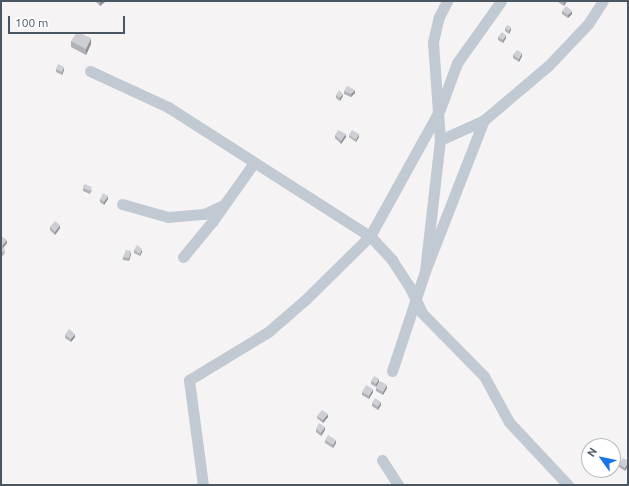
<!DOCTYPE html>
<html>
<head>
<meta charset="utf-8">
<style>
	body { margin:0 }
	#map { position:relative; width:629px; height:486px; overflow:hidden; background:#f5f3f3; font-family:Ubuntu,sans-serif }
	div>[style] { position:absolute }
	.minor>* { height:11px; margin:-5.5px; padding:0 5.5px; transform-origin:5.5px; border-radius:5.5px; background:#c1cad2 }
	.wall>* { inset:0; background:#b0b2b7 }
	.shaded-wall>* { inset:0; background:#909195 }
	.building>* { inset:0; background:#cdcfd5 }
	span { translate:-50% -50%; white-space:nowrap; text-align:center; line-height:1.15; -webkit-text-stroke:3px #fff; paint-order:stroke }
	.frame { position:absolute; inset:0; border:2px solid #4a5661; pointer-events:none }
	.north { position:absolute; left:581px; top:438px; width:40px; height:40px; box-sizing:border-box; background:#fff; border:1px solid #b7bbc0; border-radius:50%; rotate:303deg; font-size:11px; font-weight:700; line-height:16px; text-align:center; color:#4a5661 }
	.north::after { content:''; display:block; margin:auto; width:14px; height:18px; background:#1a73e8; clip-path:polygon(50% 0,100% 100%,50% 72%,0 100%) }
	.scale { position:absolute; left:8px; top:16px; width:117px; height:18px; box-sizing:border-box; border:2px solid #4a5661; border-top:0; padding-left:5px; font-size:12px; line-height:14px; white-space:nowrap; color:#4a5661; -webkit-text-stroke:3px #fff; paint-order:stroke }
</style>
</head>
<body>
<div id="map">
	<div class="minor">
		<div style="left:90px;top:71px;width:86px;rotate:24.8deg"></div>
		<div style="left:168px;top:107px;width:240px;rotate:32.6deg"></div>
		<div style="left:370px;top:236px;width:33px;rotate:47deg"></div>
		<div style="left:392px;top:260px;width:31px;rotate:57deg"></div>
		<div style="left:409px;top:286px;width:30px;rotate:64deg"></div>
		<div style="left:422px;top:313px;width:88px;rotate:45.5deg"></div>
		<div style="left:484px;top:376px;width:52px;rotate:61.5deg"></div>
		<div style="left:509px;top:422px;width:86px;rotate:46.9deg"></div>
		<div style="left:440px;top:140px;width:48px;rotate:-24.4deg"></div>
		<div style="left:484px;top:120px;width:84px;rotate:-40.2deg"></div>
		<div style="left:548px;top:66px;width:58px;rotate:-46.4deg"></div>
		<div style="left:588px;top:24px;width:27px;rotate:-57deg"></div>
		<div style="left:122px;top:204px;width:48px;rotate:15.8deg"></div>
		<div style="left:168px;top:217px;width:36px;rotate:-5deg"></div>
		<div style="left:204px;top:214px;width:21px;rotate:-25deg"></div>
		<div style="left:183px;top:257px;width:45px;rotate:-50.4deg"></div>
		<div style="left:212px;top:222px;width:71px;rotate:-54.7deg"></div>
		<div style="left:425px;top:271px;width:132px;rotate:-83.5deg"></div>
		<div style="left:440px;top:140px;width:98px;rotate:-94.1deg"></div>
		<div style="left:433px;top:42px;width:26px;rotate:-77deg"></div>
		<div style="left:439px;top:17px;width:18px;rotate:-63deg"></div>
		<div style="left:392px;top:371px;width:105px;rotate:-71.7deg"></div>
		<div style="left:425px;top:271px;width:162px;rotate:-68.7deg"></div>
		<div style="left:382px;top:460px;width:30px;rotate:57deg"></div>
		<div style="left:203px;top:485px;width:106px;rotate:-97.6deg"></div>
		<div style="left:189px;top:380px;width:92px;rotate:-31.3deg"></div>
		<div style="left:268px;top:332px;width:49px;rotate:-40.9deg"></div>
		<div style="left:305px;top:300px;width:91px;rotate:-44.6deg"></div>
		<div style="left:370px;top:236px;width:145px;rotate:-61.1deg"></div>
		<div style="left:440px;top:109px;width:49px;rotate:-69.7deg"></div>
		<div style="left:457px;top:63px;width:76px;rotate:-54.6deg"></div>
	</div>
	<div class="wall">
		<div style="clip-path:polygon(96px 1px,106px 1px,100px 6px,96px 2px)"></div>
		<div style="clip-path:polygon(558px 1px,567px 1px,564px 6px,558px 2px)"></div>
		<div style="clip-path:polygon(562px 11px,572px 14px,568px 18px,562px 14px)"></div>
		<div style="clip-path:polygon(505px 28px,511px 30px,509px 34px,505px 31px)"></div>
		<div style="clip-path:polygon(498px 37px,506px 38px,503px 43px,498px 40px)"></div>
		<div style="clip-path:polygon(71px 41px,91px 44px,86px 55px,71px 47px)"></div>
		<div style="clip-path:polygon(513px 55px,522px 56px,519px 62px,513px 58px)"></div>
		<div style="clip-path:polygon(56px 69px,64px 70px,62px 75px,56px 72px)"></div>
		<div style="clip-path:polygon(344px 91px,355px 93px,351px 97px,344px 94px)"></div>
		<div style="clip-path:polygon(336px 95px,343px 96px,340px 101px,336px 98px)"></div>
		<div style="clip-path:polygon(335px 135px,346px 137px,341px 144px,335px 138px)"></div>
		<div style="clip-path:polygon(349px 135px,359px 137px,356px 142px,349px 137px)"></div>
		<div style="clip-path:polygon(83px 188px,92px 190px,90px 194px,83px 191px)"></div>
		<div style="clip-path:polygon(100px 199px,108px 199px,104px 205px,100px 202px)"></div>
		<div style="clip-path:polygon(50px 227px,60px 228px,55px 235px,50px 230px)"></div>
		<div style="clip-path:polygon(1px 236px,7px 243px,3px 248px,5px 252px,3px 256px,1px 255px)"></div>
		<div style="clip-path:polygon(134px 250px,142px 252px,140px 256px,134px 253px)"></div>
		<div style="clip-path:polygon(131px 254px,129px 261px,123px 260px,123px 257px)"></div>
		<div style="clip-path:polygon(65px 335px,75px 337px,71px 342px,65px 338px)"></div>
		<div style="clip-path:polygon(371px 381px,379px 382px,376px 387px,371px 384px)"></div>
		<div style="clip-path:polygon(376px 388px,387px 388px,383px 395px,376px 391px)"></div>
		<div style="clip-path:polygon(362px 392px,373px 392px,369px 399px,362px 395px)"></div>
		<div style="clip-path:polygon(372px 403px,381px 405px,378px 410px,372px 406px)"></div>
		<div style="clip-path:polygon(317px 416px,328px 417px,323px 423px,317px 418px)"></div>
		<div style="clip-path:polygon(316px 429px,325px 430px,321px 436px,316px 432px)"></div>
		<div style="clip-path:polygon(325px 440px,336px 443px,333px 448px,325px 443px)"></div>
		<div style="clip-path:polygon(628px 461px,628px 466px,625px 471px,619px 467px,619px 464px)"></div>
	</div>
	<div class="shaded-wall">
		<div style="clip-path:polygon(100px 1px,106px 1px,100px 6px)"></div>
		<div style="clip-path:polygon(565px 1px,567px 1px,564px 6px,564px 3px)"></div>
		<div style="clip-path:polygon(572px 11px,572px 14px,568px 18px,568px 15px)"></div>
		<div style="clip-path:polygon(511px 27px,511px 30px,509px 34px,509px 31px)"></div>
		<div style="clip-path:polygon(506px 35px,506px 38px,503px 43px,503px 40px)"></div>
		<div style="clip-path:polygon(91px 38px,91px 44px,86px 55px,86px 49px)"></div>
		<div style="clip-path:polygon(522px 53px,522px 56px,519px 62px,519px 59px)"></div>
		<div style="clip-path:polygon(64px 67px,64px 70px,62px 75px,62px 72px)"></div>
		<div style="clip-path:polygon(355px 90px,355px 93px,351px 97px,351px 94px)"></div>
		<div style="clip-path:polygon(343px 94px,343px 96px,340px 101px,340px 98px)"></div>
		<div style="clip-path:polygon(346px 134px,346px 137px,341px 144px,341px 141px)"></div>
		<div style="clip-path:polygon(359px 134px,359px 137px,356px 142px,356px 140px)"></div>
		<div style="clip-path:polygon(108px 196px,108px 199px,104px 205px,104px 202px)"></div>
		<div style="clip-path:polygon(60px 225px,60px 228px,55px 235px,55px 232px)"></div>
		<div style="clip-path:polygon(7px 240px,7px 243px,3px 248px,3px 245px)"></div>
		<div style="clip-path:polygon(142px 249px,142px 252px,140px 256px,140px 254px)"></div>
		<div style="clip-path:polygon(131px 251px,131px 254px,129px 261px,129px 258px)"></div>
		<div style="clip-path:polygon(75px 334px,75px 337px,71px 342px,71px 339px)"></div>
		<div style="clip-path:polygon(379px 379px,379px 382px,376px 387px,376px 384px)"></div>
		<div style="clip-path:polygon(387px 385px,387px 388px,383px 395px,383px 392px)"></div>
		<div style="clip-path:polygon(373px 389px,373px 392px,369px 399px,369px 396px)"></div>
		<div style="clip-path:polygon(381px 402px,381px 405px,378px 410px,378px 407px)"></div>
		<div style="clip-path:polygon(328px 414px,328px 417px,323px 423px,323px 420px)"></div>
		<div style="clip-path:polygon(325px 427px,325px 430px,321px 436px,321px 433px)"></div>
		<div style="clip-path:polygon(336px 440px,336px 443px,333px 448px,333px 445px)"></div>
		<div style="clip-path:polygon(628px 463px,628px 466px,625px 471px,625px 468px)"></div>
	</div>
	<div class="building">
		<div style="clip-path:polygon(566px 6px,572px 11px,568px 15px,562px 11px)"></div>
		<div style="clip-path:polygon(507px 25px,511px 27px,509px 31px,505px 28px)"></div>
		<div style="clip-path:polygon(77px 32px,91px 38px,86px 49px,71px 41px)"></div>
		<div style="clip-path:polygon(502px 32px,506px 35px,503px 40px,498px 37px)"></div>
		<div style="clip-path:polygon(517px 50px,522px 53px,519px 59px,513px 55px)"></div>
		<div style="clip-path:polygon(58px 64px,64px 67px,62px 72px,56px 69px)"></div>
		<div style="clip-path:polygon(347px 86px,355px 90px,351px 94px,344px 91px)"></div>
		<div style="clip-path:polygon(339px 90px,343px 94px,340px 98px,336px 95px)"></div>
		<div style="clip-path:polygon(338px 130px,346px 134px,341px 141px,335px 135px)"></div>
		<div style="clip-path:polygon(352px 130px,359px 134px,356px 140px,349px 135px)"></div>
		<div style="clip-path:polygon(84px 184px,92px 187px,90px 191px,83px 188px)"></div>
		<div style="clip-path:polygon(103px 193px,108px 196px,104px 202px,100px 199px)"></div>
		<div style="clip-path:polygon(55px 221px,60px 225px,55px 232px,50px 227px)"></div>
		<div style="clip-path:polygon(1px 236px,7px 240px,3px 245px,1px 244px)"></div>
		<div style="clip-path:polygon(137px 245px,142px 249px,140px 254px,134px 250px)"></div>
		<div style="clip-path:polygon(1px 247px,5px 249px,3px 253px,1px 252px)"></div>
		<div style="clip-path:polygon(126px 250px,131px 251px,129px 258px,123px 257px)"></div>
		<div style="clip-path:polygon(69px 329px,75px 334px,71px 339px,65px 335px)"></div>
		<div style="clip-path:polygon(374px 376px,379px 379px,376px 384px,371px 381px)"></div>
		<div style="clip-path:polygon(380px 381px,387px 385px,383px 392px,376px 388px)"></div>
		<div style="clip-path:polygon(366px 385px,373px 389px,369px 396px,362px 392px)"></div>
		<div style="clip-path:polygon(375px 398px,381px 402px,378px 407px,372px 403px)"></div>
		<div style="clip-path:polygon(322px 410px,328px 414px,323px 420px,317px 416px)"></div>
		<div style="clip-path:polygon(319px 423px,325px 427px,321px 433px,316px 429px)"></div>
		<div style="clip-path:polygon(328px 435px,336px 440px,333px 445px,325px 440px)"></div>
		<div style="clip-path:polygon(623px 458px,628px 461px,628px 463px,625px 468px,619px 464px)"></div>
	</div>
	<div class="frame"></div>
	<div class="north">N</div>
	<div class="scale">100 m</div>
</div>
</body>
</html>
